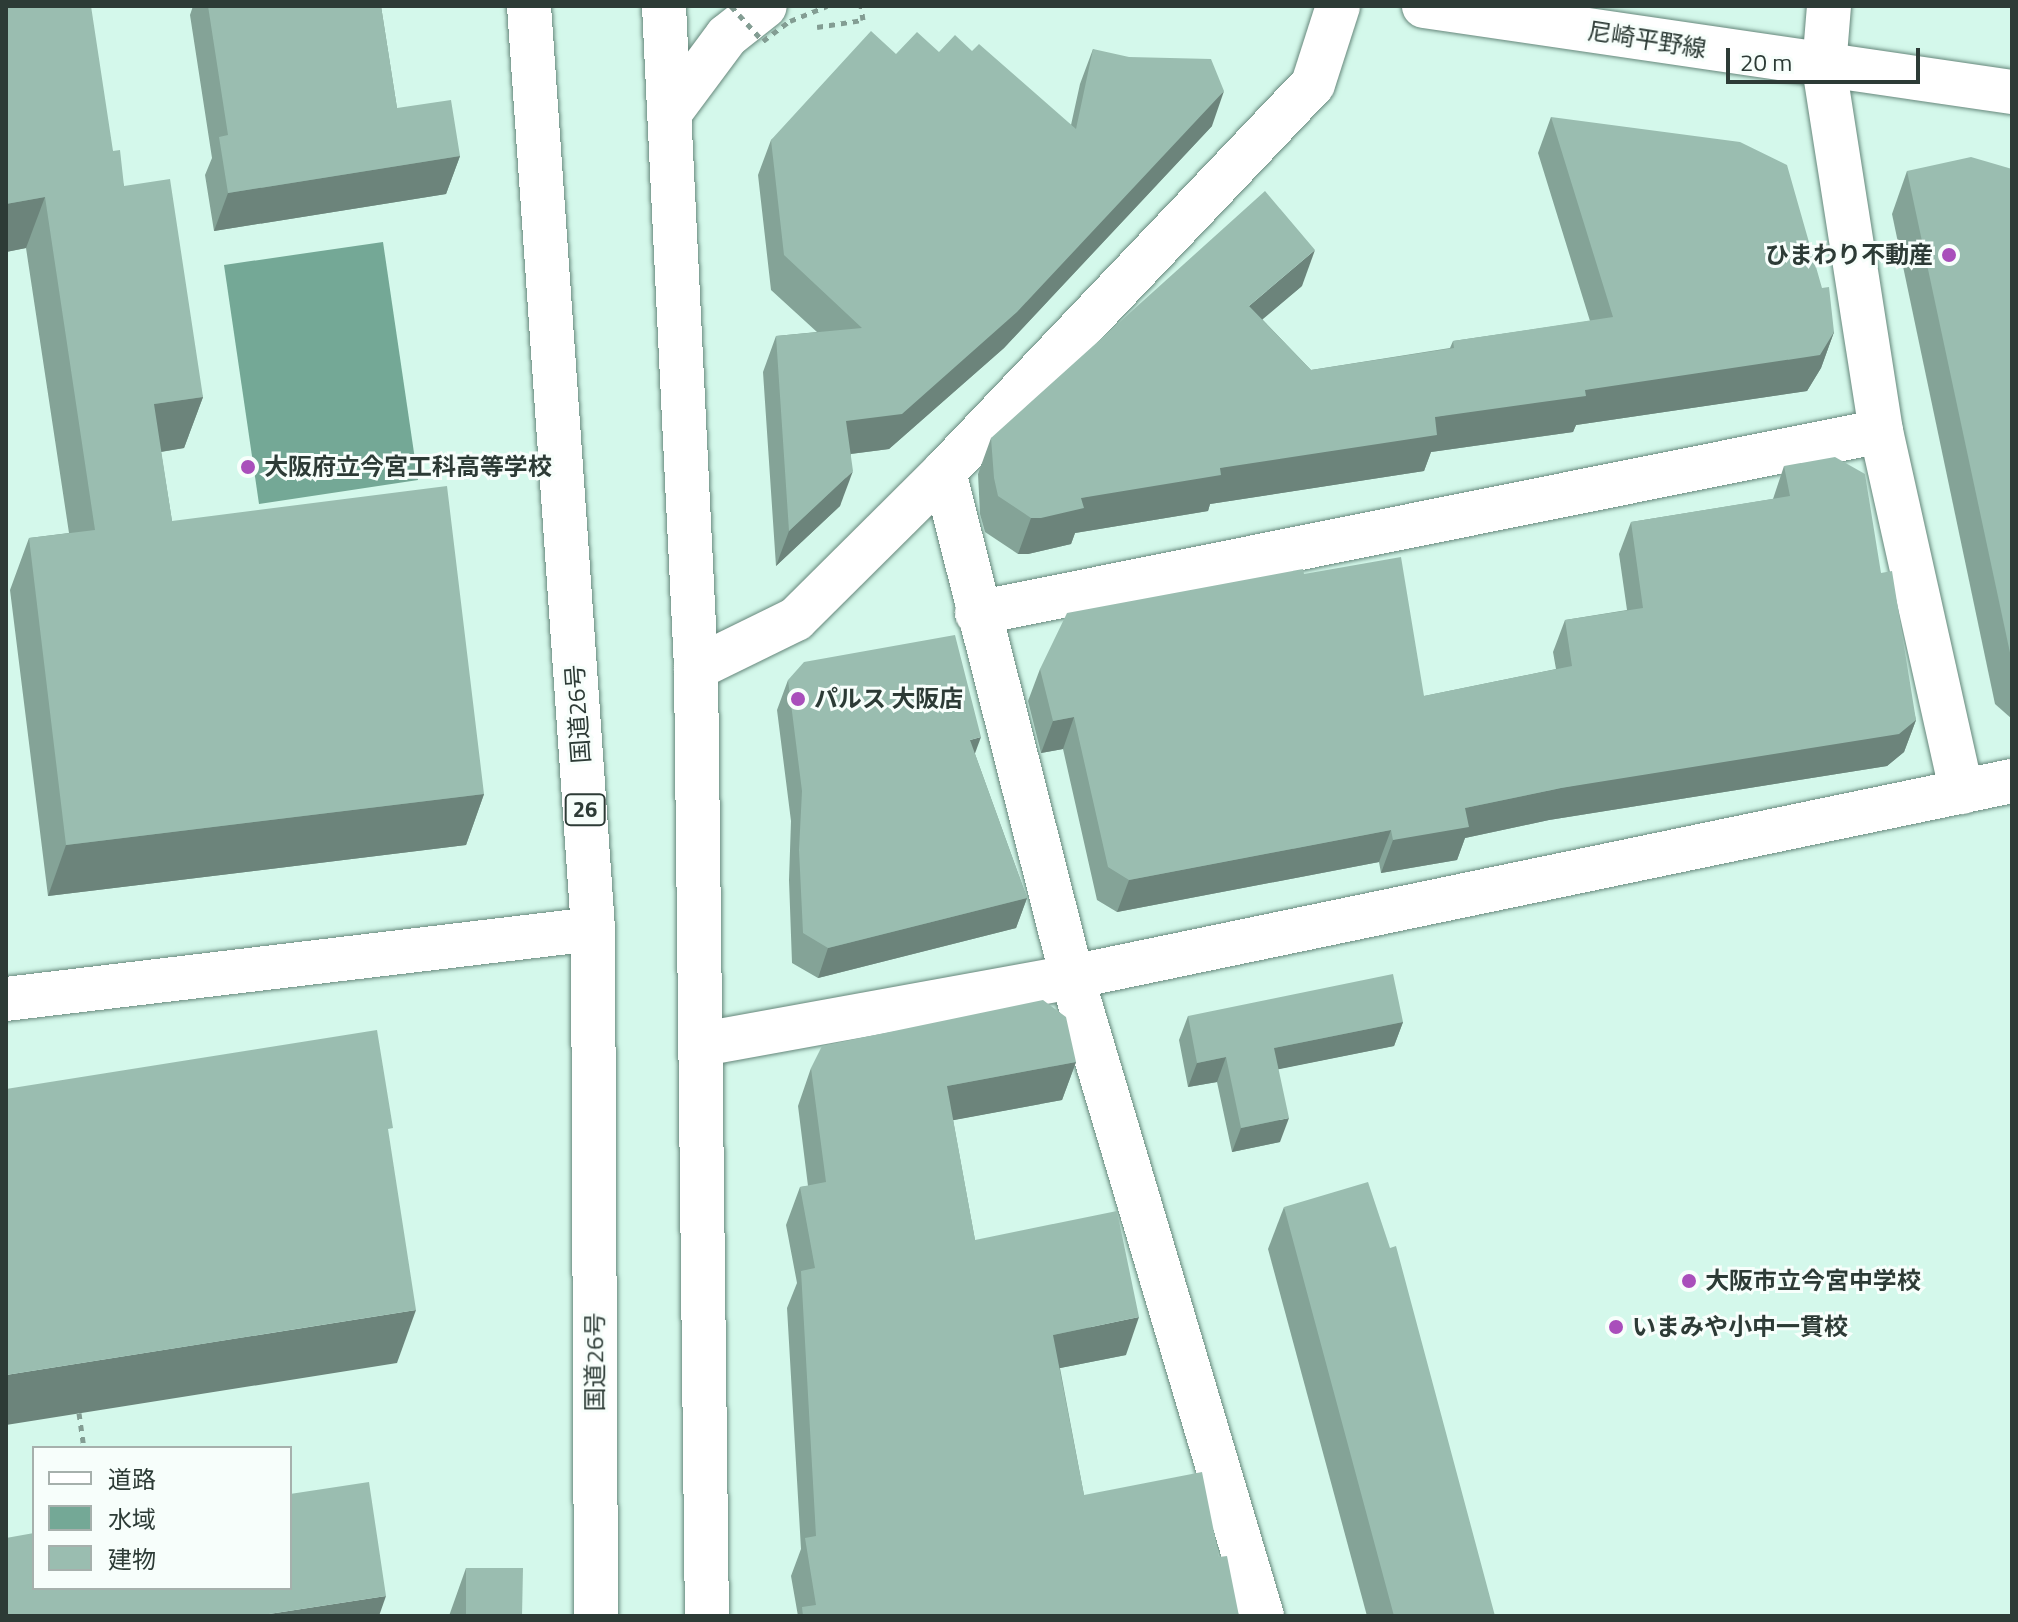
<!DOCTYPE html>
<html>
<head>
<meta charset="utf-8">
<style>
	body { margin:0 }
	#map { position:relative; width:2018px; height:1622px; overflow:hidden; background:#d4f8eb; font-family:"Titillium Web","Noto Sans JP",sans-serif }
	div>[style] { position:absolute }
	.water>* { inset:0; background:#74a896 }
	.path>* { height:5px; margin-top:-2.5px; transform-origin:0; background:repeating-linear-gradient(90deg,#839d93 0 6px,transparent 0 12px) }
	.roads { filter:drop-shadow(0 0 2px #66877b) drop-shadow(0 0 2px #66877b) }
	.minor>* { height:44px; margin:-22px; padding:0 22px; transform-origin:22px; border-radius:22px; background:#fff }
	.highway>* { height:44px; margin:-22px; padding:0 22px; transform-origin:22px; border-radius:22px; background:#fff }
	.path-bridge>* { height:5px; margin-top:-2.5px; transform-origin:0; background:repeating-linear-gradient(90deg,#839d93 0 6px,transparent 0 12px) }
	.wall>* { inset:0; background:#84a397 }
	.shaded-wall>* { inset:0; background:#6c847b }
	.building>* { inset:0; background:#9abdb0 }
	.dots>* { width:22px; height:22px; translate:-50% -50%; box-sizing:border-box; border:4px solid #f7fefb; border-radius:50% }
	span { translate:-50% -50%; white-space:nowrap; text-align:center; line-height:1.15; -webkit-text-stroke:6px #f7fefb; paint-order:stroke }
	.shield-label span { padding:2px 6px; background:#f7fefb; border:2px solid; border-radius:6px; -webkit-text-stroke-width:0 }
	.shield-label { font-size:22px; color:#2d3b36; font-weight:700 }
	.street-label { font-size:24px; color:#2d3b36 }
	.poi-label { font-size:24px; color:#2d3b36; font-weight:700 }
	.right { translate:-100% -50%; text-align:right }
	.left { translate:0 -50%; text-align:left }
	.frame { position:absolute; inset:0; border:8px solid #2d3b36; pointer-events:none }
	.legend { position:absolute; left:32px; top:1446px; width:260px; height:144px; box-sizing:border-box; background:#f7fefb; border:2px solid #a6b0ac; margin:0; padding:10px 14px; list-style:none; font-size:24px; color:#2d3b36 }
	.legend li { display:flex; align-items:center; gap:16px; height:40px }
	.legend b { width:40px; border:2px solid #a6b0ac }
	.scale { position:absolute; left:1726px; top:48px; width:194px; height:36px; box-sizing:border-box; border:4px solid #2d3b36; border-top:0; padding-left:10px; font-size:24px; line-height:28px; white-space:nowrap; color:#2d3b36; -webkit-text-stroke:6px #f7fefb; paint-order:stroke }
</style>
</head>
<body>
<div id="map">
	<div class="water">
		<div style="clip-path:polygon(383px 242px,418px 480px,259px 504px,224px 265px)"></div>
	</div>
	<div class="path">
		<div style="left:817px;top:27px;width:47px;rotate:-8.7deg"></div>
		<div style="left:863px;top:20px;width:14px;rotate:-98deg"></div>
		<div style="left:79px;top:1413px;width:35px;rotate:82deg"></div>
	</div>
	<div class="roads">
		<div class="minor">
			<div style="left:1424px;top:6px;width:594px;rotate:8.32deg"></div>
			<div style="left:1829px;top:6px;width:61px;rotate:94.7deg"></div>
			<div style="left:1824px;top:67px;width:368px;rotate:81.1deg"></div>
			<div style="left:1881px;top:431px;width:370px;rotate:77.4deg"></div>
			<div style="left:944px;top:472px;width:521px;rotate:75.78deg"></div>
			<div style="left:1072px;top:977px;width:667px;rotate:73.44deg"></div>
			<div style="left:977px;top:613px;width:922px;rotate:-11.38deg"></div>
			<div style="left:696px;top:668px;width:111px;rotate:-26.1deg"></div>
			<div style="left:796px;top:619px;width:209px;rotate:-44.8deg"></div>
			<div style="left:944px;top:472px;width:535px;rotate:-46.44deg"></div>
			<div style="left:1313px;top:84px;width:82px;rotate:-72.2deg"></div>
			<div style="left:6px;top:999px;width:591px;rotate:-6.8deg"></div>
			<div style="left:703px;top:1044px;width:375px;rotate:-10.3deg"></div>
			<div style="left:1072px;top:977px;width:960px;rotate:-11.78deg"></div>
		</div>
		<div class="highway">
			<div style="left:529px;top:6px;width:925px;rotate:86.03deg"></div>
			<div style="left:593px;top:929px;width:687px;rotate:89.75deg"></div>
			<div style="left:664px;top:6px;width:663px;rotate:87.23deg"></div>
			<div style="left:696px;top:668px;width:948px;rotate:89.34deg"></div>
			<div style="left:669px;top:114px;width:97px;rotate:-53.4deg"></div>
			<div style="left:727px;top:36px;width:48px;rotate:-38.3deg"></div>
		</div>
	</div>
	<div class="path-bridge">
		<div style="left:731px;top:6px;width:47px;rotate:47.6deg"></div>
		<div style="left:763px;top:41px;width:34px;rotate:-37deg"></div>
		<div style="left:790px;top:21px;width:40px;rotate:-22deg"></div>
	</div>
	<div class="wall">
		<div style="clip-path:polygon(6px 6px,113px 151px,124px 186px,203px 397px,184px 448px,161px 452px,172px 521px,484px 794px,466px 845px,48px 896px,10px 590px,29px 538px,69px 533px,26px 248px,6px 252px)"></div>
		<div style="clip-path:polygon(193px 6px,381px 6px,397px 108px,460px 156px,446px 194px,214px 231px,205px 175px,212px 158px,190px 15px)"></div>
		<div style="clip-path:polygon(1093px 49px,1212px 126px,1004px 348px,889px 449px,851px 454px,840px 506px,776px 566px,763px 372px,776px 336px,817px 332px,771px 290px,758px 175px,771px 140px,896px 54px,972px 51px,1071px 125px,1080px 84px)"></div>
		<div style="clip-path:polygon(1551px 117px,1834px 332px,1821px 368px,1807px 391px,1576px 425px,1573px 432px,1431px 452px,1424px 471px,1210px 504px,1208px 511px,1075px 533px,1071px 544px,1028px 554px,1018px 554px,985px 532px,980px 514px,978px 474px,991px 438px,1302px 286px,1262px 319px,1311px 370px,1450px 348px,1453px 341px,1590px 321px,1538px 153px)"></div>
		<div style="clip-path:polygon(2012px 169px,2012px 719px,1995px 704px,1892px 214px,1907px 171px)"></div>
		<div style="clip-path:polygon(1784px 466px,1881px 573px,1916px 720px,1904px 752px,1887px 766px,1549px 820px,1465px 838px,1457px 860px,1381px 873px,1379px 862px,1117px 912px,1097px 900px,1063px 749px,1041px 753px,1028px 701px,1040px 669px,1304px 574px,1424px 696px,1556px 669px,1553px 652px,1565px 620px,1627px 610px,1619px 554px,1631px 522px,1773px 499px)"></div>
		<div style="clip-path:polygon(788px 680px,975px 754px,1027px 898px,1016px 928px,818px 978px,792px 963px,789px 880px,791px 821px,777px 710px)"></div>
		<div style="clip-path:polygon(1188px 1016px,1403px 1022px,1394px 1046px,1278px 1069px,1280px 1142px,1232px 1152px,1217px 1082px,1188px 1087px,1179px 1040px)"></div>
		<div style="clip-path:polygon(1076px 1062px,1062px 1100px,953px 1120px,975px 1240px,1126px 1355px,1060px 1368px,1084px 1495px,1219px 1557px,1239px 1616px,798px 1616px,791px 1576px,801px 1549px,787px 1308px,797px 1283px,786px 1225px,800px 1187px,808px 1186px,798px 1106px,811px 1068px)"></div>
		<div style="clip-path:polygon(1284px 1207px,1495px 1616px,1367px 1616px,1268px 1249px)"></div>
		<div style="clip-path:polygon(466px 1568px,522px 1616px,449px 1616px)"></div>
	</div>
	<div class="shaded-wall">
		<div style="clip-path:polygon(1224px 91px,1212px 126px,1004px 348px,889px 449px,834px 456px,846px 421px)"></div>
		<div style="clip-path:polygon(460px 156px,446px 194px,214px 231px,228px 193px)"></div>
		<div style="clip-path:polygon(45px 197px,26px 248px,6px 252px,6px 204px)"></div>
		<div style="clip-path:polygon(1315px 250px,1302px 286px,1236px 342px,1249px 306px)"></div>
		<div style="clip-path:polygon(1834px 332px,1821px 368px,1807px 391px,1576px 425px,1573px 432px,1431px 452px,1424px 471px,1210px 504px,1208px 511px,1075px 533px,1071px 544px,1028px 554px,1018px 554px,1031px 518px,1081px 498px,1220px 468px,1435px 417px,1585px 390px)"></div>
		<div style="clip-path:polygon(203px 397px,184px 448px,135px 456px,154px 404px)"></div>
		<div style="clip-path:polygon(853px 471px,840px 506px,776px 566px,789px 531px)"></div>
		<div style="clip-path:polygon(1074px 717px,1063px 749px,1041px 753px,1053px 721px)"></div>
		<div style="clip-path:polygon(1916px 720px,1904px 752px,1887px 766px,1549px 820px,1465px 838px,1457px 860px,1381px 873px,1393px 840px,1465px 808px,1561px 788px)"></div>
		<div style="clip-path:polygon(981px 737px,970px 767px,970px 740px)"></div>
		<div style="clip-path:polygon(484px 794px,466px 845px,48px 896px,66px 845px)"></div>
		<div style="clip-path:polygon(1391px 830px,1379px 862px,1117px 912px,1129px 880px)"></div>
		<div style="clip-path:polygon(1027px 898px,1016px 928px,818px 978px,828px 948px)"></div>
		<div style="clip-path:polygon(1403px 1022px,1394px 1046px,1265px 1072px,1274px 1048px)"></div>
		<div style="clip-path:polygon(1226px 1057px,1217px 1082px,1188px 1087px,1197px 1063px)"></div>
		<div style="clip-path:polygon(1076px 1062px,1062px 1100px,933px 1124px,947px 1086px)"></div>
		<div style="clip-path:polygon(1289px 1118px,1280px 1142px,1232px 1152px,1241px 1128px)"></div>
		<div style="clip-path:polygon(416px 1310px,397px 1363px,6px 1425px,6px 1375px)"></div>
		<div style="clip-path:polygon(1139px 1317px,1126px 1355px,1040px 1372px,1053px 1335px)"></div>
		<div style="clip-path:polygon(386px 1596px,379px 1616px,256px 1616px)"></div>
	</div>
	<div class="building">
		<div style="clip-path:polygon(6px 6px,91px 6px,113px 151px,120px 150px,124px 186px,170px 179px,203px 397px,154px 404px,172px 521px,447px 486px,484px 794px,66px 845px,29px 538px,95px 530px,45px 197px,6px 204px)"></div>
		<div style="clip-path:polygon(208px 6px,381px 6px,397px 108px,451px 100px,460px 156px,228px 193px,219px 137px,228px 135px)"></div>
		<div style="clip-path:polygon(871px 31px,896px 54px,917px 32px,939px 52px,955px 35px,972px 51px,979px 44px,1076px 129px,1093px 49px,1129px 57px,1211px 59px,1224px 91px,1017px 312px,902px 414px,846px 421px,853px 471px,789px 531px,776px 336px,862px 328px,784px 255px,771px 140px)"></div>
		<div style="clip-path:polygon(1551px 117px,1740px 142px,1787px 165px,1822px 288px,1829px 287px,1834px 332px,1820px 355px,1585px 390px,1586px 396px,1435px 417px,1437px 435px,1220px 468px,1221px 475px,1081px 498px,1084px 508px,1041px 518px,1031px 518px,998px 496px,994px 478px,991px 438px,1265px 191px,1315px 250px,1249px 306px,1311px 370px,1454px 348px,1453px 341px,1613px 317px)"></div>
		<div style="clip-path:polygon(1971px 157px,2012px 169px,2012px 662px,1907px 171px)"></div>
		<div style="clip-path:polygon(1835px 457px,1865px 474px,1881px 573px,1892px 571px,1916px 720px,1899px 734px,1561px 788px,1465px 808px,1469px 827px,1393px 840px,1391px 830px,1129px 880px,1108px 867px,1074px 717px,1053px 721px,1040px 669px,1067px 613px,1303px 569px,1304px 574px,1401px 557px,1424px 696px,1572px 666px,1565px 620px,1643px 608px,1631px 522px,1790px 496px,1784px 466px)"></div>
		<div style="clip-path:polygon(955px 635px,981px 737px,970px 740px,1027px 898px,828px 948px,803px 933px,799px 850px,802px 791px,788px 680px,804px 662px)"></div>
		<div style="clip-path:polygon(1393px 974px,1403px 1022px,1274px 1048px,1289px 1118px,1241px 1128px,1226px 1057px,1197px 1063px,1188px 1016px)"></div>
		<div style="clip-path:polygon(1043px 1000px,1066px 1017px,1076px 1062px,947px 1086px,975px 1240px,1117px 1211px,1139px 1317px,1053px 1335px,1084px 1495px,1202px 1472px,1219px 1557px,1227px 1556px,1239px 1616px,803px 1616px,802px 1607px,816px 1605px,805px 1538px,816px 1536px,801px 1271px,815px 1268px,800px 1187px,826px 1182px,811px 1068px,822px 1046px)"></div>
		<div style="clip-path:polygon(377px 1030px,393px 1128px,388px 1129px,416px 1310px,6px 1375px,6px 1089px)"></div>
		<div style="clip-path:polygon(1368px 1182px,1390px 1248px,1396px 1246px,1495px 1616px,1394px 1616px,1284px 1207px)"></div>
		<div style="clip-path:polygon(369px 1482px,386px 1596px,256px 1616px,6px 1616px,6px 1538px,34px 1533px,34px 1588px,290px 1588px,290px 1494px)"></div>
		<div style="clip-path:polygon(466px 1568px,523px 1568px,522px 1616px,466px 1616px)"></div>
	</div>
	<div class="dots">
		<div style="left:1949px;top:255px;background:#a94fbb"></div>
		<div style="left:248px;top:467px;background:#a94fbb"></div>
		<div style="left:798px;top:699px;background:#a94fbb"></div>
		<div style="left:1689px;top:1281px;background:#a94fbb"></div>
		<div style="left:1616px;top:1327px;background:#a94fbb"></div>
	</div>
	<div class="shield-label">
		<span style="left:585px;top:810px">26</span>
	</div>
	<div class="street-label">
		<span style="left:1647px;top:40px;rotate:9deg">尼崎平野線</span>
		<span style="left:578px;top:714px;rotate:-94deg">国道26号</span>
		<span style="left:595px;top:1362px;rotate:-90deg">国道26号</span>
	</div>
	<div class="poi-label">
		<span class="right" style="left:1933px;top:255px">ひまわり不動産</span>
		<span class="left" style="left:264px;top:467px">大阪府立今宮工科高等学校</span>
		<span class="left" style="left:814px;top:699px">パルス 大阪店</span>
		<span class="left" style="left:1705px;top:1281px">大阪市立今宮中学校</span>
		<span class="left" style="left:1632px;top:1327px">いまみや小中一貫校</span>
	</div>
	<div class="frame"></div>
	<ul class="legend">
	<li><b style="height:10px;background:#fff"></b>道路</li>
	<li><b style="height:22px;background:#74a896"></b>水域</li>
	<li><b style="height:22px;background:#9abdb0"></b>建物</li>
	</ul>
	<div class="scale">20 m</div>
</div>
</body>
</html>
